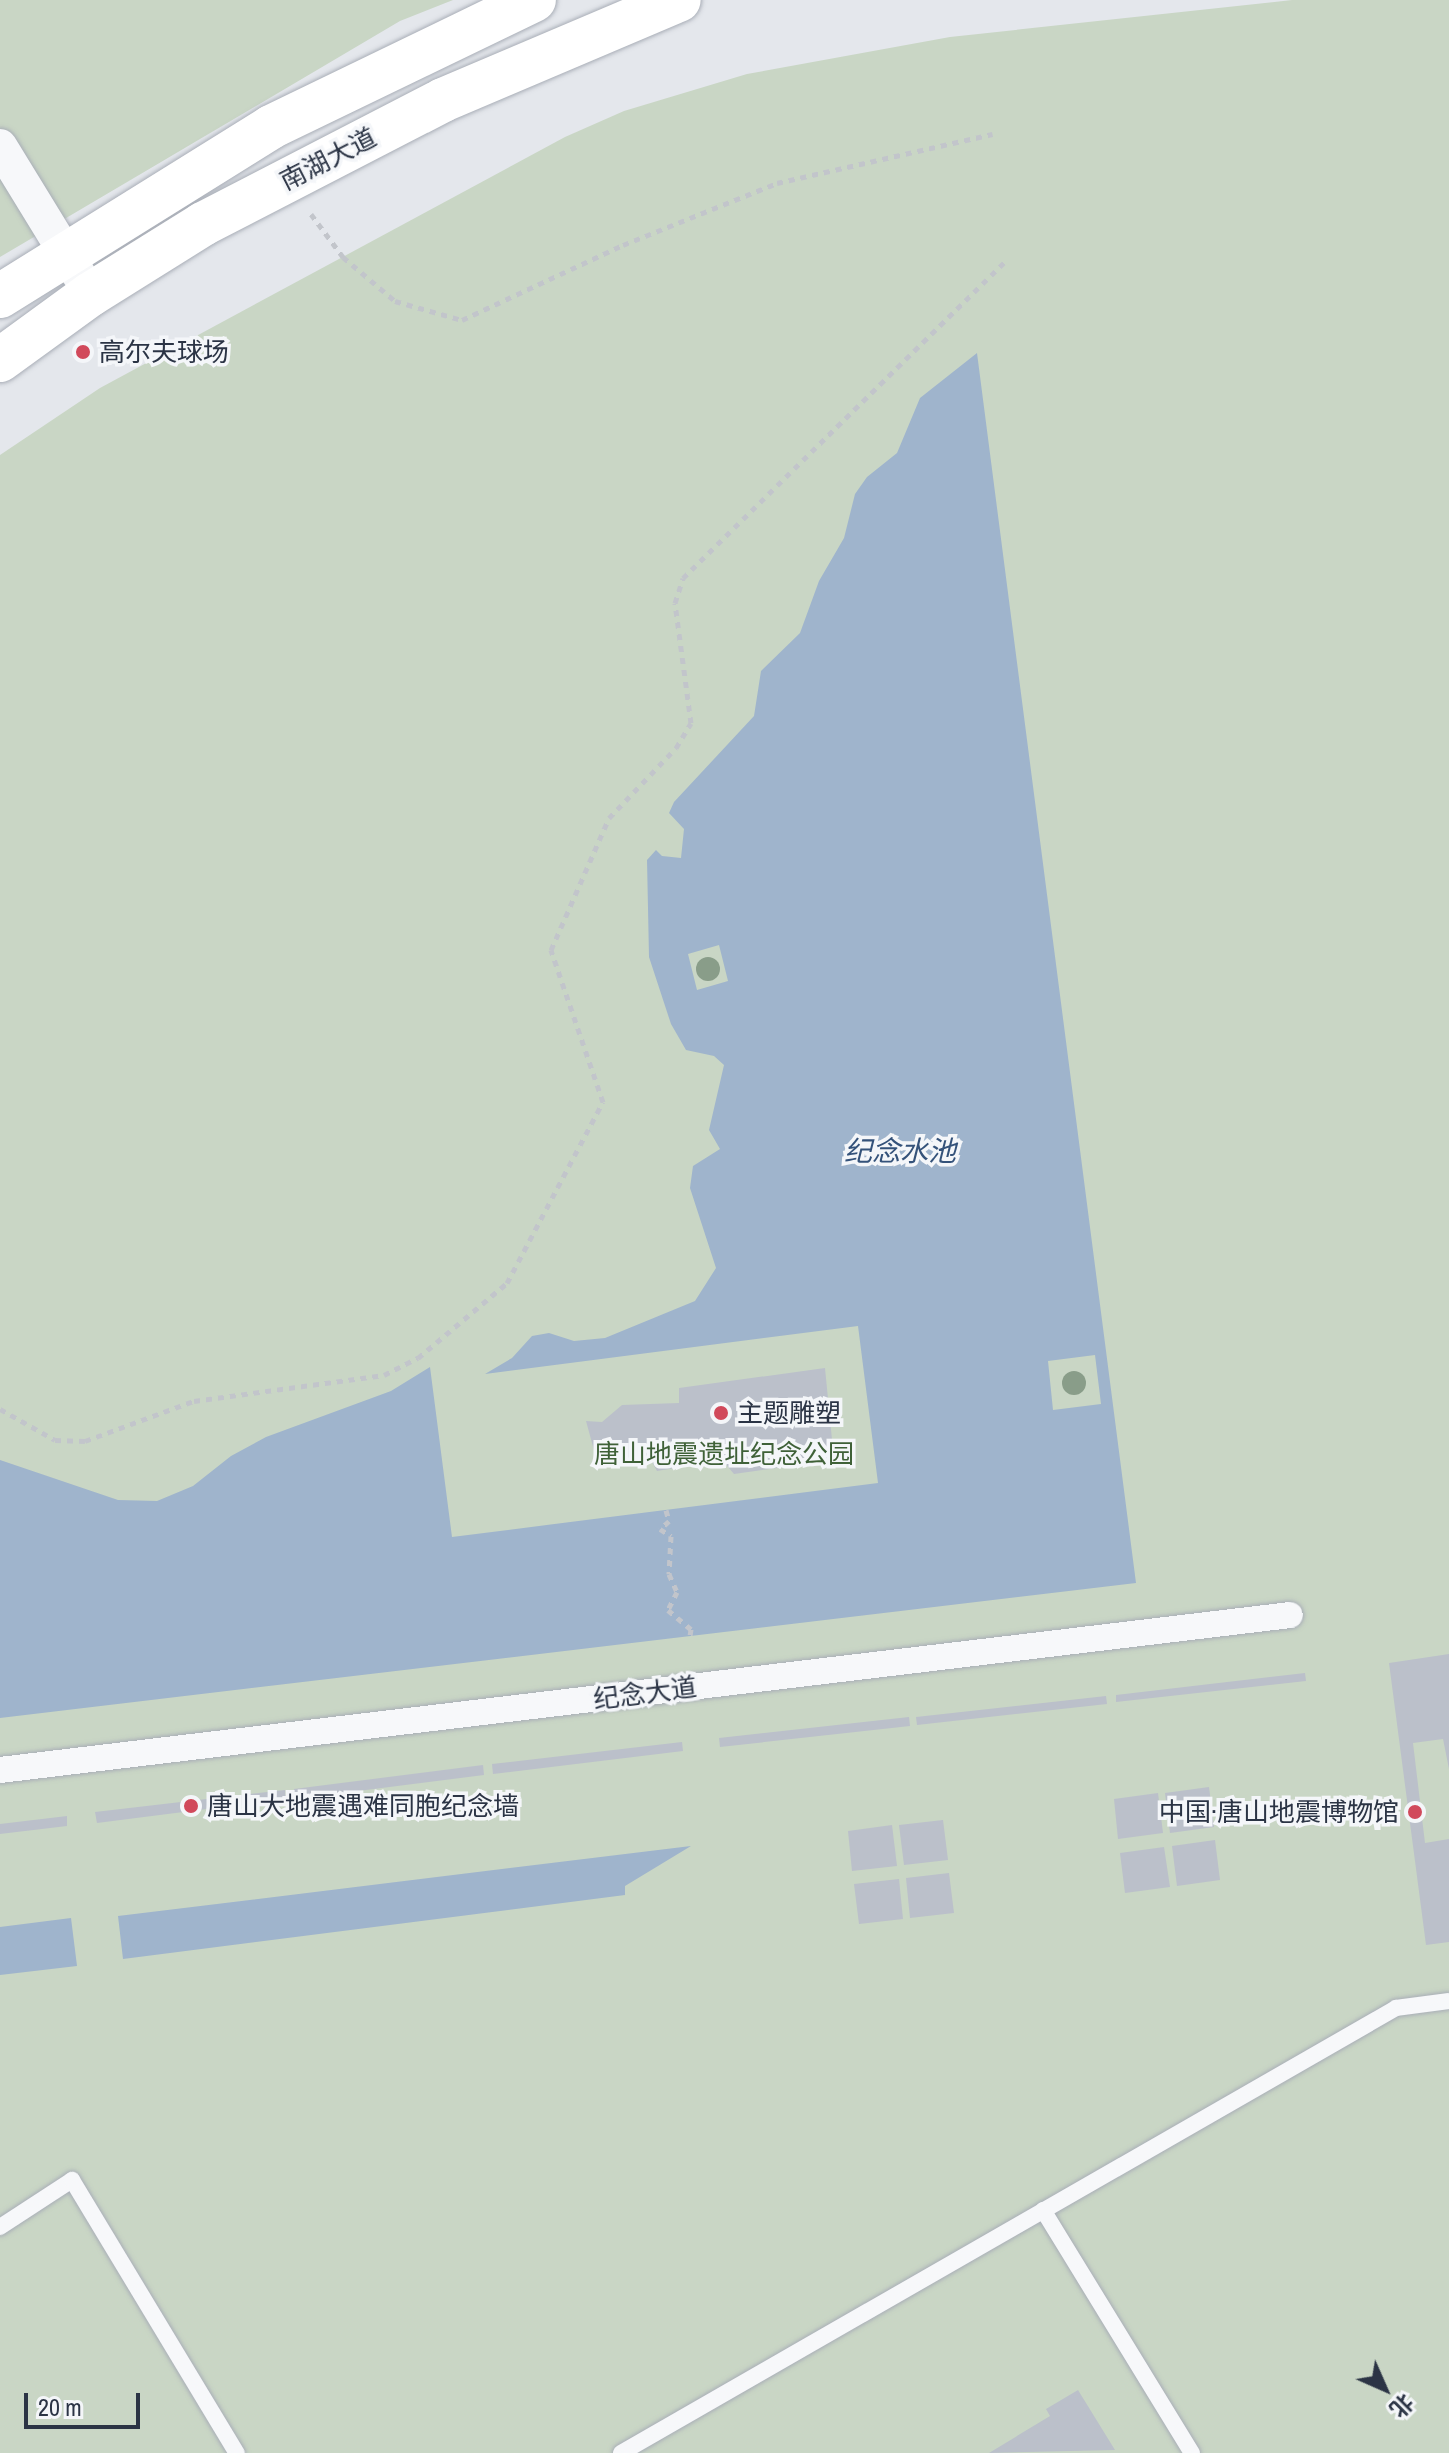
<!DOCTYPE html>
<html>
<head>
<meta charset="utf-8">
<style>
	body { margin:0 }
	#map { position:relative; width:1449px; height:2453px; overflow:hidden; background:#e4e7ec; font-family:"Archivo Narrow","Noto Sans SC",sans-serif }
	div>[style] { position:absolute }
	.green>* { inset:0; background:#c9d6c5 }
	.water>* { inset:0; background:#9fb4cc }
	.building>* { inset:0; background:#bbc0ca }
	.path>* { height:5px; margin-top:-2.5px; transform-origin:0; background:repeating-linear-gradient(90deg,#c2c5cb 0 6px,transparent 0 12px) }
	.roads { filter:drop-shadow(0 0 2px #a9aeb7) drop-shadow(0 0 2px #a9aeb7) }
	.service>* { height:16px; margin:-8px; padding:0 8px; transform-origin:8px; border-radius:8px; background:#f7f8fa }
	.pedestrian>* { height:26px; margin:-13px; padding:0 13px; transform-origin:13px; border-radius:13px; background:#f7f8fa }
	.minor>* { height:34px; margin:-17px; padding:0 17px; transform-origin:17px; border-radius:17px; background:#f7f8fa }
	.trunk>* { height:44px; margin:-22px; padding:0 22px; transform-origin:22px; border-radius:22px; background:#fff }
	.trees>* { width:24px; height:24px; margin:-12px; border-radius:50%; background:#899d89 }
	.dots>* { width:22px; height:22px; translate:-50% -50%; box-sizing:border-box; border:4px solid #f4f6f9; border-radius:50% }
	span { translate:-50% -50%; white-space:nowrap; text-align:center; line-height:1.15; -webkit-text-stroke:7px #f4f6f9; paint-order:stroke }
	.street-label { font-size:26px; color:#2b3445 }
	.poi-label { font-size:26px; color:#2b3445 }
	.left { translate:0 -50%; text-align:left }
	.right { translate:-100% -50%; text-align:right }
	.park-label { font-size:26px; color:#3f6138 }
	.water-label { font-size:28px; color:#34527a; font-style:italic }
	.north { position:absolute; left:1345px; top:2349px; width:80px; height:80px; -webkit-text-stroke:6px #f4f6f9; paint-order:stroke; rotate:135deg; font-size:22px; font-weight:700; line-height:32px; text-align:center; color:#2b3445 }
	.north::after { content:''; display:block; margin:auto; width:28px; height:36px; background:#2b3445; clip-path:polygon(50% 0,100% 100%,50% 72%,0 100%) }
	.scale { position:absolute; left:24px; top:2393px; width:116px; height:36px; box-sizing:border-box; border:4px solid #2b3445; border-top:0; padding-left:10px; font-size:24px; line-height:28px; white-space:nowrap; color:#2b3445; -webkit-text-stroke:6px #f4f6f9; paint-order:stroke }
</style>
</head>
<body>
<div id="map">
	<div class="green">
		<div style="clip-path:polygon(0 0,453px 0,400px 21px,0 257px)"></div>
		<div style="clip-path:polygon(1292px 0,1449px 0,1449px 2453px,0 2453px,0 455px,100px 388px,565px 137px,624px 111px,747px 74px,950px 37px)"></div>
	</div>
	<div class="water">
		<div style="clip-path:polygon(evenodd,977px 353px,1136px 1583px,0 1718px,0 1460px,118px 1500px,157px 1501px,193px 1486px,231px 1456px,266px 1437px,391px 1391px,430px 1367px,452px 1537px,878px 1483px,858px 1326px,485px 1374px,512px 1358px,532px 1336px,549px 1333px,574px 1341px,605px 1338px,695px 1301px,716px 1268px,690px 1188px,693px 1166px,720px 1149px,709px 1130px,724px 1065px,714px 1056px,686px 1050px,671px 1024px,649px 957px,647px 860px,656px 850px,662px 856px,681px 858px,684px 829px,669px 813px,674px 802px,754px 716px,761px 671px,800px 633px,819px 581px,844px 538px,855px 494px,867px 477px,897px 453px,920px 398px,977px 353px,719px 945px,728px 981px,697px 990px,688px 954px,719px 945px,977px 353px,1095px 1355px,1101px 1404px,1053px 1410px,1048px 1361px,1095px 1355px)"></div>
		<div style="clip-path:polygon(691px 1846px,625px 1886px,625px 1895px,123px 1959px,118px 1916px)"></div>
		<div style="clip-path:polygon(71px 1918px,77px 1966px,0 1975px,0 1927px)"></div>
	</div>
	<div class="building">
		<div style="clip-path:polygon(825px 1368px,834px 1460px,734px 1474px,722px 1460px,657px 1471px,652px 1462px,595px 1454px,586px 1421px,602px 1422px,622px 1405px,679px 1403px,679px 1388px)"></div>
		<div style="clip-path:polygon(1449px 1654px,1449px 1769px,1443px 1739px,1413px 1743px,1425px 1843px,1449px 1839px,1449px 1942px,1426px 1945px,1389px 1663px)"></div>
		<div style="clip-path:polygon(1305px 1673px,1306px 1681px,1116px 1702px,1116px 1695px)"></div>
		<div style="clip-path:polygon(1106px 1696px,1107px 1704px,917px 1725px,916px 1717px)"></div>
		<div style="clip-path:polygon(909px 1717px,910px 1726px,720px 1747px,719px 1738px)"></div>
		<div style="clip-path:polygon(682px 1742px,683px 1751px,493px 1774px,492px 1764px)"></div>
		<div style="clip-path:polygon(483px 1765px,484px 1775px,295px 1799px,294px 1789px)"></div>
		<div style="clip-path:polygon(1209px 1787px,1214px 1827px,1170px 1833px,1165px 1793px)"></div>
		<div style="clip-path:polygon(285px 1790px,286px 1799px,97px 1823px,95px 1812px)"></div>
		<div style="clip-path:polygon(1158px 1793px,1163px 1833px,1118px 1839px,1114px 1799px)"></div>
		<div style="clip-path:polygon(67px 1816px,67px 1826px,0 1834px,0 1824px)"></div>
		<div style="clip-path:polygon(943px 1820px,948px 1860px,904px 1865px,899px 1825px)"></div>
		<div style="clip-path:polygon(892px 1825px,897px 1866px,852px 1871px,848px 1831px)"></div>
		<div style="clip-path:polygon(1215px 1840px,1220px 1880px,1177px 1886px,1172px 1846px)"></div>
		<div style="clip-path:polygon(1164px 1847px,1170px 1887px,1125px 1893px,1120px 1853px)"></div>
		<div style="clip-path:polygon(949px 1873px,954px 1913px,910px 1918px,906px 1878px)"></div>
		<div style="clip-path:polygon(899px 1879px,903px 1919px,859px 1924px,854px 1884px)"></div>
		<div style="clip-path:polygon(1078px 2390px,1115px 2450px,989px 2453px,1050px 2416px,1046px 2409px)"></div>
	</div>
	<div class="path">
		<div style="left:311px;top:214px;width:54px;rotate:53.3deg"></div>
		<div style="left:343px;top:257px;width:68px;rotate:40.2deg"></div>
		<div style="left:395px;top:301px;width:70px;rotate:15.8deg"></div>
		<div style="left:462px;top:320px;width:178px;rotate:-25deg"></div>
		<div style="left:623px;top:245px;width:166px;rotate:-21.9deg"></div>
		<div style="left:777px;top:183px;width:221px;rotate:-12.8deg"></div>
		<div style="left:0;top:1409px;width:63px;rotate:29.4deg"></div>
		<div style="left:55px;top:1440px;width:30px;rotate:2deg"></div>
		<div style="left:85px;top:1441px;width:116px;rotate:-20.2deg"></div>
		<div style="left:194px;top:1401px;width:192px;rotate:-7.8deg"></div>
		<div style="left:384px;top:1375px;width:38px;rotate:-27deg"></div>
		<div style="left:418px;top:1358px;width:116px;rotate:-40.1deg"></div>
		<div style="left:507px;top:1283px;width:205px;rotate:-62.1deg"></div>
		<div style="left:603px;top:1102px;width:161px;rotate:-108.9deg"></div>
		<div style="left:551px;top:950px;width:144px;rotate:-66.3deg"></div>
		<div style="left:609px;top:818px;width:97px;rotate:-46.3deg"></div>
		<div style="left:676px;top:748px;width:29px;rotate:-59deg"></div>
		<div style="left:691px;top:723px;width:121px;rotate:-97.6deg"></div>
		<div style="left:675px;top:603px;width:26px;rotate:-72deg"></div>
		<div style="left:683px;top:578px;width:453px;rotate:-44.5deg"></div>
		<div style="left:666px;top:1510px;width:11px;rotate:75deg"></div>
		<div style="left:669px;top:1521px;width:12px;rotate:138deg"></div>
		<div style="left:660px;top:1529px;width:13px;rotate:32deg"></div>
		<div style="left:671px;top:1536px;width:38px;rotate:93deg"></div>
		<div style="left:669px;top:1574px;width:20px;rotate:66deg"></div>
		<div style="left:677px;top:1592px;width:20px;rotate:117deg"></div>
		<div style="left:668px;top:1610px;width:30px;rotate:40deg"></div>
		<div style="left:691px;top:1629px;width:7px;rotate:98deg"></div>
	</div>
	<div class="roads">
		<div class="service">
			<div style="left:1043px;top:2210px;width:285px;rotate:58.5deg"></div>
			<div style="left:0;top:2227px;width:86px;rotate:-33.1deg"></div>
			<div style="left:72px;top:2180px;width:319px;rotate:58.9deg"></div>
			<div style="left:621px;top:2453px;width:894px;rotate:-29.86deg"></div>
			<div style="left:1396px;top:2008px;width:53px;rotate:-7.5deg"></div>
		</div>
		<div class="pedestrian">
			<div style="left:0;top:1770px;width:1299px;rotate:-6.85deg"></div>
		</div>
		<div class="minor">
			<div style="left:0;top:146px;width:151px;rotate:58.5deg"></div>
		</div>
		<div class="trunk">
			<div style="left:0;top:296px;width:319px;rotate:-31.9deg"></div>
			<div style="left:271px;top:127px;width:292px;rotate:-25.8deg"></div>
			<div style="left:0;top:360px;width:112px;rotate:-36deg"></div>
			<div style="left:91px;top:294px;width:132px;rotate:-32deg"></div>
			<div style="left:203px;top:224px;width:270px;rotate:-27.3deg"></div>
			<div style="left:443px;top:100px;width:256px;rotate:-23deg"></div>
		</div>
	</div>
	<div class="trees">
		<div style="left:708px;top:969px"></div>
		<div style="left:1074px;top:1383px"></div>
	</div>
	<div class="dots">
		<div style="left:83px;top:352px;background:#d1495b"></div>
		<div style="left:721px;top:1413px;background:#d1495b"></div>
		<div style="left:191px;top:1806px;background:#d1495b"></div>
		<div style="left:1415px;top:1812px;background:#d1495b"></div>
	</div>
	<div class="street-label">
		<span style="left:328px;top:159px;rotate:-27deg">南湖大道</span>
		<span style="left:645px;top:1693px;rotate:-7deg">纪念大道</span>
	</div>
	<div class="poi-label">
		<span class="left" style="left:99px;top:352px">高尔夫球场</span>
		<span class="left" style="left:737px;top:1413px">主题雕塑</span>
		<span class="left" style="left:207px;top:1806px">唐山大地震遇难同胞纪念墙</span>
		<span class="right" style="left:1399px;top:1812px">中国·唐山地震博物馆</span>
	</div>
	<div class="park-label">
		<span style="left:724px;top:1454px">唐山地震遗址纪念公园</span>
	</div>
	<div class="water-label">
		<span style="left:900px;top:1151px">纪念水池</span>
	</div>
	<div class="north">北</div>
	<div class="scale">20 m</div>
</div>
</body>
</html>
